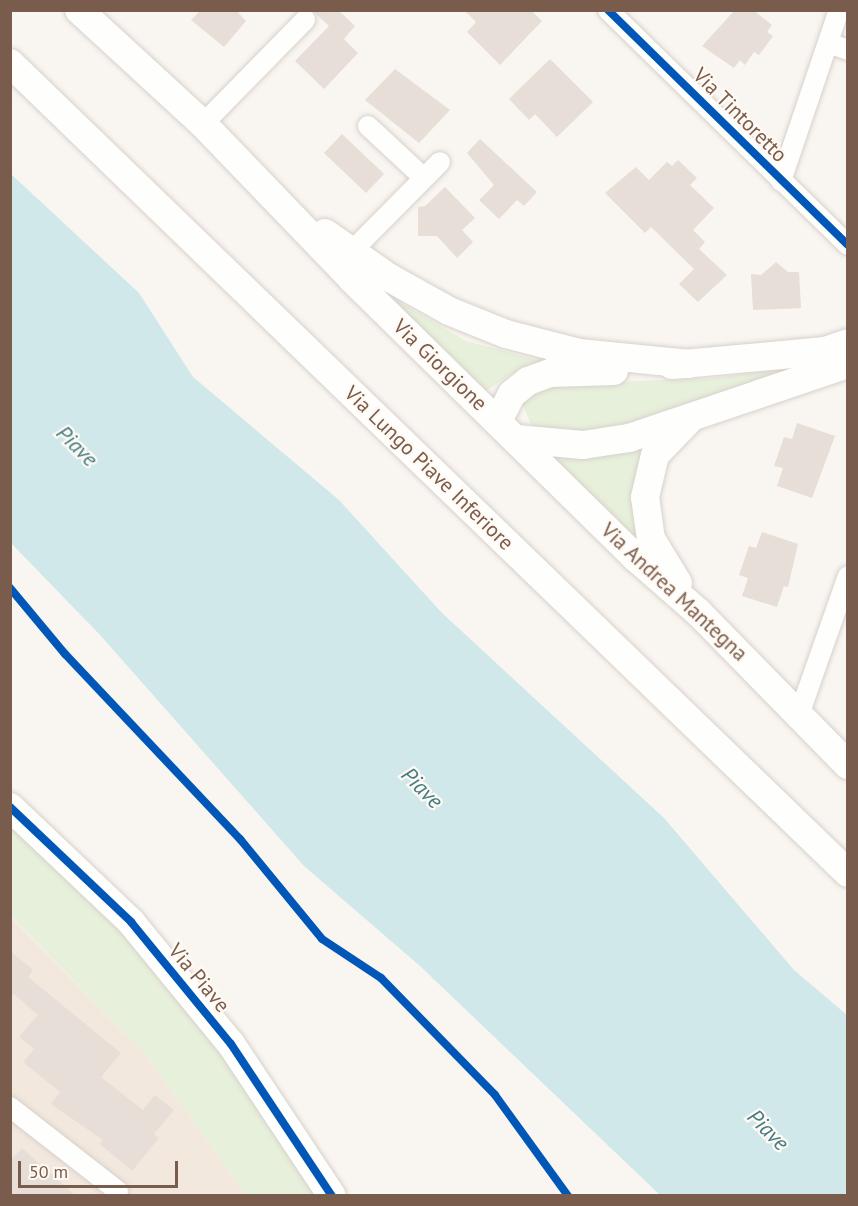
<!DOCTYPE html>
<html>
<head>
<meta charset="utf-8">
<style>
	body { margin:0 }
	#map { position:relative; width:858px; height:1206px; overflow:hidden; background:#f9f5f0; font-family:"PT Sans",sans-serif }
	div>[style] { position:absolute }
	.residential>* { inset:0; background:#f2e8de }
	.green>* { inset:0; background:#e7f0db }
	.water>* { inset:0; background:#d0e8ea }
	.building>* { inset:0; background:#e6ded7 }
	.roads { filter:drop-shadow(0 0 2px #d7d1cb) drop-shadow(0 0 2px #d7d1cb) }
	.street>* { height:20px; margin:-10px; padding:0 10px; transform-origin:10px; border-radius:10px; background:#fefefd }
	.secondary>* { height:28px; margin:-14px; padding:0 14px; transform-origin:14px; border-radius:14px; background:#fefefd }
	.cycleway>* { height:8px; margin:-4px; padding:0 4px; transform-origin:4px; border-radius:4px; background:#0057b8 }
	span { translate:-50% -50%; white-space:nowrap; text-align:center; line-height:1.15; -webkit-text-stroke:4.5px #fffaf3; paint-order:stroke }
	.street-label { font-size:21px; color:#7a5c4d }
	.water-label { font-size:22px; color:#437c86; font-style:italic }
	.frame { position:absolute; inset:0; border:12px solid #7a5c4d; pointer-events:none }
	.scale { position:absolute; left:18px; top:1161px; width:160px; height:27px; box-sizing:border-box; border:3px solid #7a5c4d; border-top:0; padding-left:8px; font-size:18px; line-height:21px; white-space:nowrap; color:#7a5c4d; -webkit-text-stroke:4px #fffaf3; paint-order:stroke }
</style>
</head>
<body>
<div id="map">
	<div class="residential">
		<div style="clip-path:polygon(10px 916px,147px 1056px,246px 1195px,11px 1195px)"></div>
	</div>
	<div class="green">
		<div style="clip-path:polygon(392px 298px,466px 341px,545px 362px,511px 374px,483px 393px,389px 301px)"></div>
		<div style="clip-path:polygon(800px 367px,609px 436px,543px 432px,531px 424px,521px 401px,522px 395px,562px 384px,714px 378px)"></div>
		<div style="clip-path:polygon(659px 439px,645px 552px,546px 456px)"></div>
		<div style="clip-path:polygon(10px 821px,145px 956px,216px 1041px,320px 1195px,246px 1195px,147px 1056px,11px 916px)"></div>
	</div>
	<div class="water">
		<div style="clip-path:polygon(11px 174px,139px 293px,193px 377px,339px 500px,442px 613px,664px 818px,794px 970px,847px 1015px,847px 1195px,660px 1195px,420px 966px,304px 866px,101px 636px,11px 543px)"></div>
	</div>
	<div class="building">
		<div style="clip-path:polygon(201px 10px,236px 10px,246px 21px,224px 47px,191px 20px)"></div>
		<div style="clip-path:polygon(312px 10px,338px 10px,355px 26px,344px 39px,358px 53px,324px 89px,295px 61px,329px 26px)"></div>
		<div style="clip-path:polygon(464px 10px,531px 10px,542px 21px,500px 65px,467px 32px,476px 22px)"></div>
		<div style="clip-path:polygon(735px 10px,753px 10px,772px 25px,767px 32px,773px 36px,759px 55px,754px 52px,745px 65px,740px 60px,734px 68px,702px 46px)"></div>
		<div style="clip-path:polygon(550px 59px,593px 102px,557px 137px,535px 114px,529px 120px,509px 99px)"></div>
		<div style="clip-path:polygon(395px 69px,450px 110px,419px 143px,365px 100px)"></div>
		<div style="clip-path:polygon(342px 134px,384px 174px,366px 193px,324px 153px)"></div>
		<div style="clip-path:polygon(480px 139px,537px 192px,524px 206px,517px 200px,499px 219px,479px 200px,494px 185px,467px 153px)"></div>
		<div style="clip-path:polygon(678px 160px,697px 178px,690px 185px,714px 208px,693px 230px,705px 242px,699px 249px,727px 275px,698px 302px,679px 284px,694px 269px,651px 227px,645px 233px,605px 193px,636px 167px,649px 180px,667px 162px,672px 166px)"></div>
		<div style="clip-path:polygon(445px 187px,475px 218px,462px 230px,473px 242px,457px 258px,437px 236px,418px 236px,418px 207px,425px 206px)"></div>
		<div style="clip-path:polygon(776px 262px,788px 272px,799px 272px,801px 308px,753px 310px,751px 274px,761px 275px)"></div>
		<div style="clip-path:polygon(797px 423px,835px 436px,812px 498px,777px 486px,783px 468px,774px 466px,784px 437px,792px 439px)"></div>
		<div style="clip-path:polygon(762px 532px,798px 544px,788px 587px,784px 586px,777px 607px,742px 596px,748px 578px,739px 575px,749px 546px,756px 548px)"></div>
		<div style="clip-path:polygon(10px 951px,33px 970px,28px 977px,121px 1053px,101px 1077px,143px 1110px,155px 1095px,174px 1110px,154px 1134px,159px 1138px,132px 1171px,100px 1144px,103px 1140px,51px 1104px,60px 1092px,23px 1062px,34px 1049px,19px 1037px,38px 1015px,14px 994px,10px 998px)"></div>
		<div style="clip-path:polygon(22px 1148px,76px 1196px,10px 1196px,10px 1161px)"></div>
	</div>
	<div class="roads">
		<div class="street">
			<div style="left:608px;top:10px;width:336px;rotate:44.4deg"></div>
			<div style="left:828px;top:43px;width:21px;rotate:19deg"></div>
			<div style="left:203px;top:124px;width:146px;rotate:-45.6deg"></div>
			<div style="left:368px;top:126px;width:76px;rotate:42.9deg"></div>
			<div style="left:781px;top:181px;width:181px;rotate:-71.3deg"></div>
			<div style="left:352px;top:251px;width:125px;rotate:-45.3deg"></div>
			<div style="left:800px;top:712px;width:144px;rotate:-70.6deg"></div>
			<div style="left:10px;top:1107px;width:137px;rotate:37.9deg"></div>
		</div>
		<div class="secondary">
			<div style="left:79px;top:10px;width:168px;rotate:42.6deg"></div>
			<div style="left:203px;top:124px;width:216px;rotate:46.1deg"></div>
			<div style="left:353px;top:280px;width:397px;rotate:44.5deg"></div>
			<div style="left:636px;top:558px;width:82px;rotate:41.1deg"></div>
			<div style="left:698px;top:612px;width:214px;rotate:45.6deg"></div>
			<div style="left:10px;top:63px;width:1165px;rotate:44.03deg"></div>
			<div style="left:325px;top:233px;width:77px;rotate:34.9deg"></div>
			<div style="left:388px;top:277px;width:70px;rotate:29.1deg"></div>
			<div style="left:449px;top:311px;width:61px;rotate:22deg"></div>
			<div style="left:506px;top:334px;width:75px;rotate:14.6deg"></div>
			<div style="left:579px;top:353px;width:111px;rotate:5.7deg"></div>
			<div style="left:672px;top:365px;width:154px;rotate:-5.2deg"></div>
			<div style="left:825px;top:351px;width:24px;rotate:-19deg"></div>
			<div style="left:498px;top:421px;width:30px;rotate:-63deg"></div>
			<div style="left:512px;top:394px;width:21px;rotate:-39deg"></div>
			<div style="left:528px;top:381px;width:23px;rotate:-20deg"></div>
			<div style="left:550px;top:373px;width:64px;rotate:-1.8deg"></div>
			<div style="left:516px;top:439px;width:67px;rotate:5.1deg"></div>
			<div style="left:583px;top:445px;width:47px;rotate:-8.7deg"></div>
			<div style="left:629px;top:438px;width:231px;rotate:-18.7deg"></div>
			<div style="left:678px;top:583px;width:52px;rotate:-121.5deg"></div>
			<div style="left:651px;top:539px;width:42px;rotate:-98.1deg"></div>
			<div style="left:645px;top:497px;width:43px;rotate:-76.6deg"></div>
			<div style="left:655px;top:455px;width:47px;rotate:-45.9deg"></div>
			<div style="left:10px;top:807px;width:167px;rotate:43.5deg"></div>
			<div style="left:131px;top:922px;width:158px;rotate:50.7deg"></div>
			<div style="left:231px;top:1044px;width:182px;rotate:56.4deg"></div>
		</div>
	</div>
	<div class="cycleway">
		<div style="left:608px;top:10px;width:336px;rotate:44.4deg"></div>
		<div style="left:10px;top:588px;width:86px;rotate:50.2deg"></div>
		<div style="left:65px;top:654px;width:255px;rotate:46.6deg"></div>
		<div style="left:240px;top:839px;width:129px;rotate:50.6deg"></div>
		<div style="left:322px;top:939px;width:71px;rotate:33.5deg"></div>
		<div style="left:381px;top:978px;width:163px;rotate:45.7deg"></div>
		<div style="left:495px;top:1095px;width:125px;rotate:54.1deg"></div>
		<div style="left:10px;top:807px;width:167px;rotate:43.5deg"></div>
		<div style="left:131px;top:922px;width:158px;rotate:50.7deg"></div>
		<div style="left:231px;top:1044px;width:182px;rotate:56.4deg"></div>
	</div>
	<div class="street-label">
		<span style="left:740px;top:115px;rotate:45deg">Via Tintoretto</span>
		<span style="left:440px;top:365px;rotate:44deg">Via Giorgione</span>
		<span style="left:429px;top:468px;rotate:44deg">Via Lungo Piave Inferiore</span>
		<span style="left:674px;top:592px;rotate:43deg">Via Andrea Mantegna</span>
		<span style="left:199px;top:978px;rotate:50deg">Via Piave</span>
	</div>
	<div class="water-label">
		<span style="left:77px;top:446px;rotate:45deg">Piave</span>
		<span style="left:422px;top:788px;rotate:45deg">Piave</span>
		<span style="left:768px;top:1130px;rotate:45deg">Piave</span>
	</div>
	<div class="frame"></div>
	<div class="scale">50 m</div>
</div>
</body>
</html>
